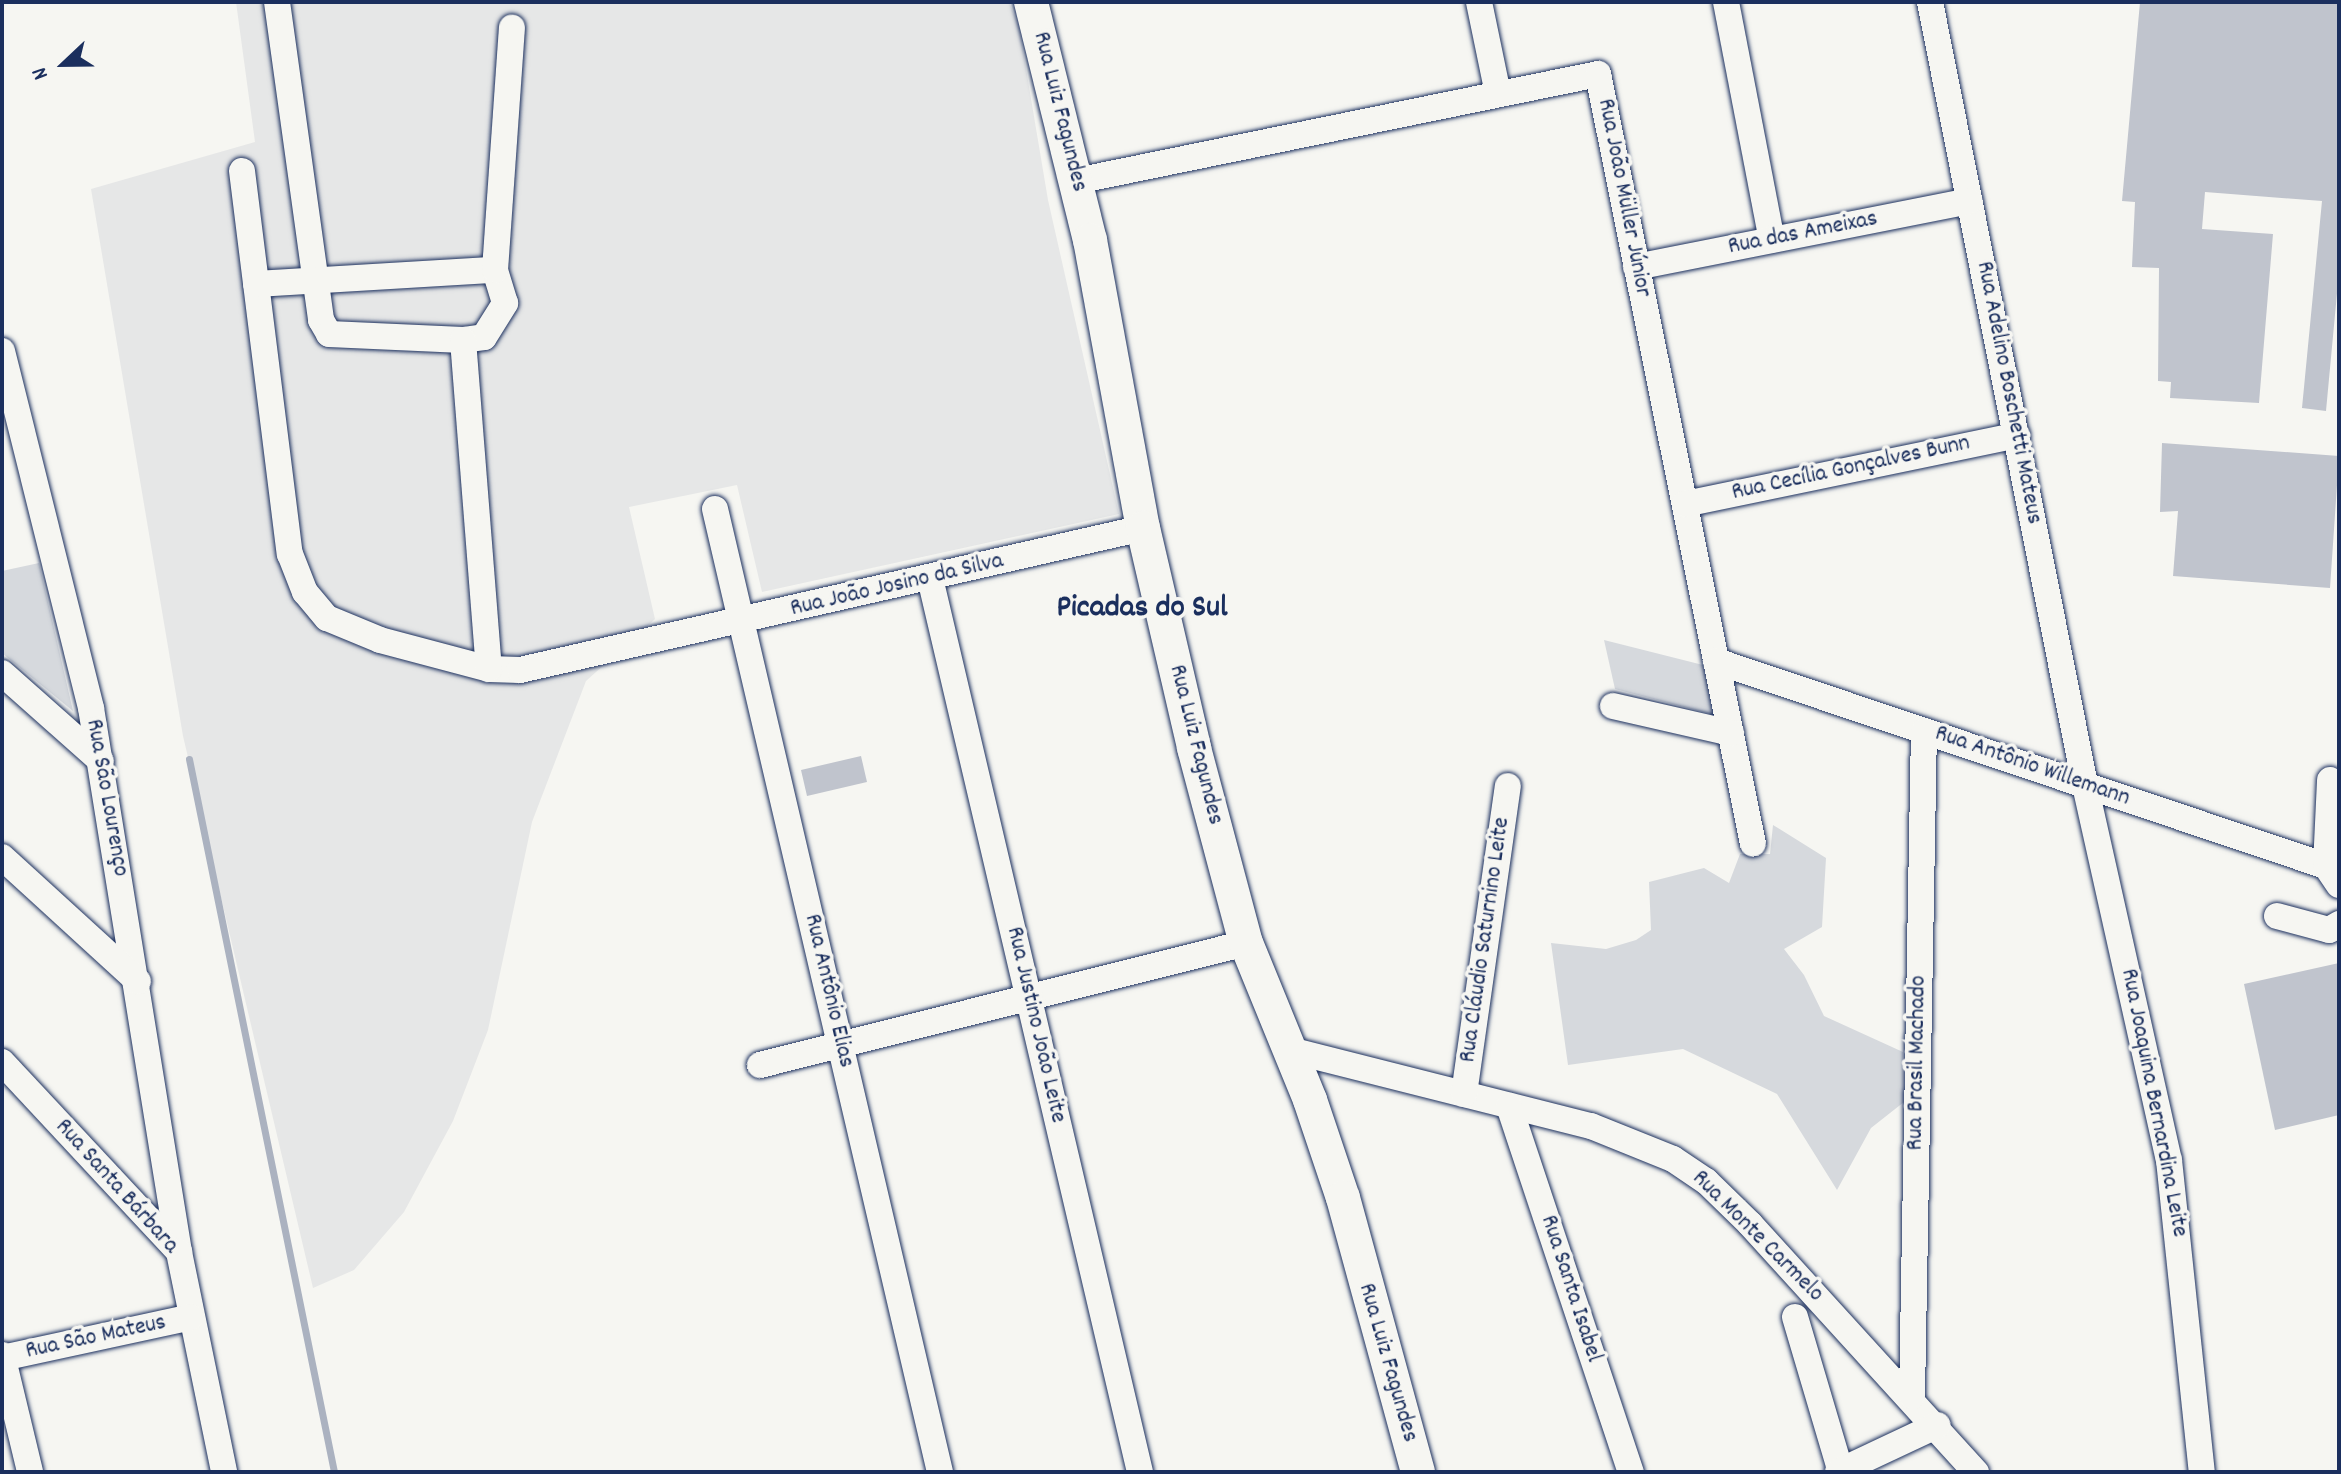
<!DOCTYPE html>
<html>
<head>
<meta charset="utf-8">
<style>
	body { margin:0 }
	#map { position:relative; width:2341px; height:1474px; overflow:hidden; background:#f6f6f2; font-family:Dekko,sans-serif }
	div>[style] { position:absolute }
	.built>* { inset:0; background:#e6e7e7 }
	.green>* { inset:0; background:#d6d9dd }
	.stream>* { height:7px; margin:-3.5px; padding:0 3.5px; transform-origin:3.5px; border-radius:3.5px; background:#abb2c0 }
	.building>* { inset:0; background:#c0c4cd }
	.roads { filter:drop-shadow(0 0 2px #1b2f5e) drop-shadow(0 0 2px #1b2f5e) }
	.minor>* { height:26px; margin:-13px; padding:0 13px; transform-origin:13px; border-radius:13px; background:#f6f6f2 }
	.major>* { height:34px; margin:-17px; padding:0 17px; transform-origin:17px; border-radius:17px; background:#f6f6f2 }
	span { translate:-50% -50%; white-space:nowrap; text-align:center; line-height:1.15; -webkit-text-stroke:7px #f6f6f2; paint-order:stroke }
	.street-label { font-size:24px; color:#1b2f5e }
	.district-label { font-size:32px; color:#1b2f5e; font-weight:700 }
	.frame { position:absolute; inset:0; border:4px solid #1b2f5e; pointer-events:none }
	.north { position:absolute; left:24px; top:24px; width:80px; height:80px; -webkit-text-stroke:6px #f6f6f2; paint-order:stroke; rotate:248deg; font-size:22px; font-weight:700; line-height:32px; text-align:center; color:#1b2f5e }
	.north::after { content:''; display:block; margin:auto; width:28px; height:36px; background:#1b2f5e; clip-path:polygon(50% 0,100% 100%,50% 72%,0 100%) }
</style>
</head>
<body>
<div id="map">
	<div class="built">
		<div style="clip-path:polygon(236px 2px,1009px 2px,1019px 27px,1048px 200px,1119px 514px,762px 592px,737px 485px,629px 507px,655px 619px,586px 681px,532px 822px,488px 1030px,453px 1121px,404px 1212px,354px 1270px,313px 1288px,183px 736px,91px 189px,255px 142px)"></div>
	</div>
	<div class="green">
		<div style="clip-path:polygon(39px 563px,73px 711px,2px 653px,2px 571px)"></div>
		<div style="clip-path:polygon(1604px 640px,1703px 665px,1715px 715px,1615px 689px)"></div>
		<div style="clip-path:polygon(1773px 825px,1826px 858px,1822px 927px,1784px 949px,1804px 975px,1824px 1016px,1903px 1052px,1904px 1102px,1871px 1128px,1837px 1190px,1777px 1094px,1683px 1049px,1568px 1065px,1551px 943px,1606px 949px,1636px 940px,1651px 930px,1649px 882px,1704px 868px,1729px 883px,1740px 854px,1770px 854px)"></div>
	</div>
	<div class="stream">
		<div style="left:189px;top:759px;width:728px;rotate:78.5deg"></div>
	</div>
	<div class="building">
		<div style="clip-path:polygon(2140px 2px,2339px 2px,2339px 272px,2326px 411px,2302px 408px,2322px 201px,2205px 192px,2202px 229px,2273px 234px,2259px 403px,2170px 398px,2171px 382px,2158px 381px,2159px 268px,2132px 267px,2135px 202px,2122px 201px)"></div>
		<div style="clip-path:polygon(2162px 443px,2339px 456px,2330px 588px,2173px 576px,2178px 511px,2160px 512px)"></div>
		<div style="clip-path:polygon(861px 756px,867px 782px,807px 796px,801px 770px)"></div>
		<div style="clip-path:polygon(2339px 963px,2339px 1115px,2275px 1130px,2244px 984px)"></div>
	</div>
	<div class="roads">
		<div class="minor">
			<div style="left:277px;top:2px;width:321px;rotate:82.1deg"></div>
			<div style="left:321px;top:320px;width:16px;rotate:60deg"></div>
			<div style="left:329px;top:334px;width:134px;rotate:2.6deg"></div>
			<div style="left:463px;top:340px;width:21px;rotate:-8deg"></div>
			<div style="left:484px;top:337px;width:40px;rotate:-58deg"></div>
			<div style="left:505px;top:303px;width:34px;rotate:-107deg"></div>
			<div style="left:1479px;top:2px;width:94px;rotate:78.3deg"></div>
			<div style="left:1726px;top:2px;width:242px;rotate:79.1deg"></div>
			<div style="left:1930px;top:2px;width:798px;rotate:78.8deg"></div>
			<div style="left:2085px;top:785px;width:384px;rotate:77.4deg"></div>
			<div style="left:2169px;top:1160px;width:314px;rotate:84deg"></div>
			<div style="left:242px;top:171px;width:386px;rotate:82.9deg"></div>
			<div style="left:290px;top:554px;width:41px;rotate:68.5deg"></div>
			<div style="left:305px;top:592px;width:34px;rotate:50deg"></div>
			<div style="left:327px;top:618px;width:57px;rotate:22.5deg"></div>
			<div style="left:380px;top:640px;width:113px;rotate:14.9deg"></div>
			<div style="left:489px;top:669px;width:31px;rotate:2deg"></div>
			<div style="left:520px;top:670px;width:639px;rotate:-12.84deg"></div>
			<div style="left:1076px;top:181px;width:533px;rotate:-11.58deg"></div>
			<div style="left:1598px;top:74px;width:785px;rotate:78.62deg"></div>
			<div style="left:1636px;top:267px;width:340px;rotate:-11.2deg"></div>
			<div style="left:256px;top:284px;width:239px;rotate:-3.4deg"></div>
			<div style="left:495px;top:270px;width:243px;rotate:-86deg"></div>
			<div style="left:463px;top:340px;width:330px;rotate:85.5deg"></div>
			<div style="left:2px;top:351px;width:368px;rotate:76deg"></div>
			<div style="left:91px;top:708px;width:551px;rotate:80.81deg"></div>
			<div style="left:1685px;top:504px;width:339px;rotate:-11.7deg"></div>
			<div style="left:715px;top:509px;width:989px;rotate:76.85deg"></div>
			<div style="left:930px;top:578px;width:918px;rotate:76.78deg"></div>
			<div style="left:1716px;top:661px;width:644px;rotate:18.58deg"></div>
			<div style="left:2326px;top:866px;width:23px;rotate:56deg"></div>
			<div style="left:2px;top:673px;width:132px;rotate:41.6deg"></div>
			<div style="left:1613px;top:706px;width:121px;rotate:12.9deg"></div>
			<div style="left:2px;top:857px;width:184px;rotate:42.4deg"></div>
			<div style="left:2326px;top:866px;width:86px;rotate:-87.3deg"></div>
			<div style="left:2277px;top:916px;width:54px;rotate:15.1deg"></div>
			<div style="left:2329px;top:930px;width:12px;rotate:-31deg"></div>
			<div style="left:1290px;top:1050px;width:310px;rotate:14.2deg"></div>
			<div style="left:1591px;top:1126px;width:88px;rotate:21.9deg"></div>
			<div style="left:1673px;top:1159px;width:40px;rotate:34deg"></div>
			<div style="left:1706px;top:1181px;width:62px;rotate:44.3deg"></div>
			<div style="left:1750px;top:1224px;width:336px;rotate:47.7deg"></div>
			<div style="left:2px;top:1062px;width:260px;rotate:47deg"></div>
			<div style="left:179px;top:1252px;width:225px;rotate:78.4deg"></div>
			<div style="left:760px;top:1065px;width:501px;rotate:-14.09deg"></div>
			<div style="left:1464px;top:1094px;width:311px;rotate:-81.9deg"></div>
			<div style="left:1509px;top:1106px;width:386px;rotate:71.6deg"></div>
			<div style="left:1795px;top:1317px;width:162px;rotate:73.5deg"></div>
			<div style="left:2px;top:1355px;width:120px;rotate:76.5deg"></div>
			<div style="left:2px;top:1358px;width:193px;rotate:-12.2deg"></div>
			<div style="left:1912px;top:1396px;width:665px;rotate:-88.97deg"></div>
			<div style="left:1838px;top:1472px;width:110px;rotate:-25.2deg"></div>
		</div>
		<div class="major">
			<div style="left:1031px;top:2px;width:245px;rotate:76.1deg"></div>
			<div style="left:1090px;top:240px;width:293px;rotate:79.6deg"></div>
			<div style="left:1143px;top:528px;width:226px;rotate:76.9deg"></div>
			<div style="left:1194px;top:748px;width:202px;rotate:75.1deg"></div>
			<div style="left:1246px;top:943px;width:170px;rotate:67.8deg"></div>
			<div style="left:1310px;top:1100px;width:103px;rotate:71.4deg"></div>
			<div style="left:1343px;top:1198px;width:284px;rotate:74.7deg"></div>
		</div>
	</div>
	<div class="street-label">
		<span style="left:1059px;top:112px;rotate:76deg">Rua Luiz Fagundes</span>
		<span style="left:1623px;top:198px;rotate:79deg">Rua João Müller Júnior</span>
		<span style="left:1803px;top:234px;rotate:-11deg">Rua das Ameixas</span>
		<span style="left:2008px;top:393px;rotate:79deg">Rua Adelino Boschetti Mateus</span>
		<span style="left:1851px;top:469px;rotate:-12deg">Rua Cecília Gonçalves Bunn</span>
		<span style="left:897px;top:586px;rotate:-13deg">Rua João Josino da Silva</span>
		<span style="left:1195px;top:745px;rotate:76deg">Rua Luiz Fagundes</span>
		<span style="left:2032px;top:767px;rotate:19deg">Rua Antônio Willemann</span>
		<span style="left:106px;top:798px;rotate:80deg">Rua São Lourenço</span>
		<span style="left:1486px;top:940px;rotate:-82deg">Rua Cláudio Saturnino Leite</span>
		<span style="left:828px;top:991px;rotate:77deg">Rua Antônio Elias</span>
		<span style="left:1035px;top:1025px;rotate:77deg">Rua Justino João Leite</span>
		<span style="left:1918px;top:1063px;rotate:-89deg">Rua Brasil Machado</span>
		<span style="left:2153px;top:1103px;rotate:79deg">Rua Joaquina Bernardina Leite</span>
		<span style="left:116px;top:1187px;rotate:48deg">Rua Santa Bárbara</span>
		<span style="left:1757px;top:1237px;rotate:45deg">Rua Monte Carmelo</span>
		<span style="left:1570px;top:1289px;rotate:72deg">Rua Santa Isabel</span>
		<span style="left:96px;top:1338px;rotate:-12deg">Rua São Mateus</span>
		<span style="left:1387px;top:1363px;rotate:74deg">Rua Luiz Fagundes</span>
	</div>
	<div class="district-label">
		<span style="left:1142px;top:609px">Picadas do Sul</span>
	</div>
	<div class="frame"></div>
	<div class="north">N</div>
</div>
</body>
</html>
